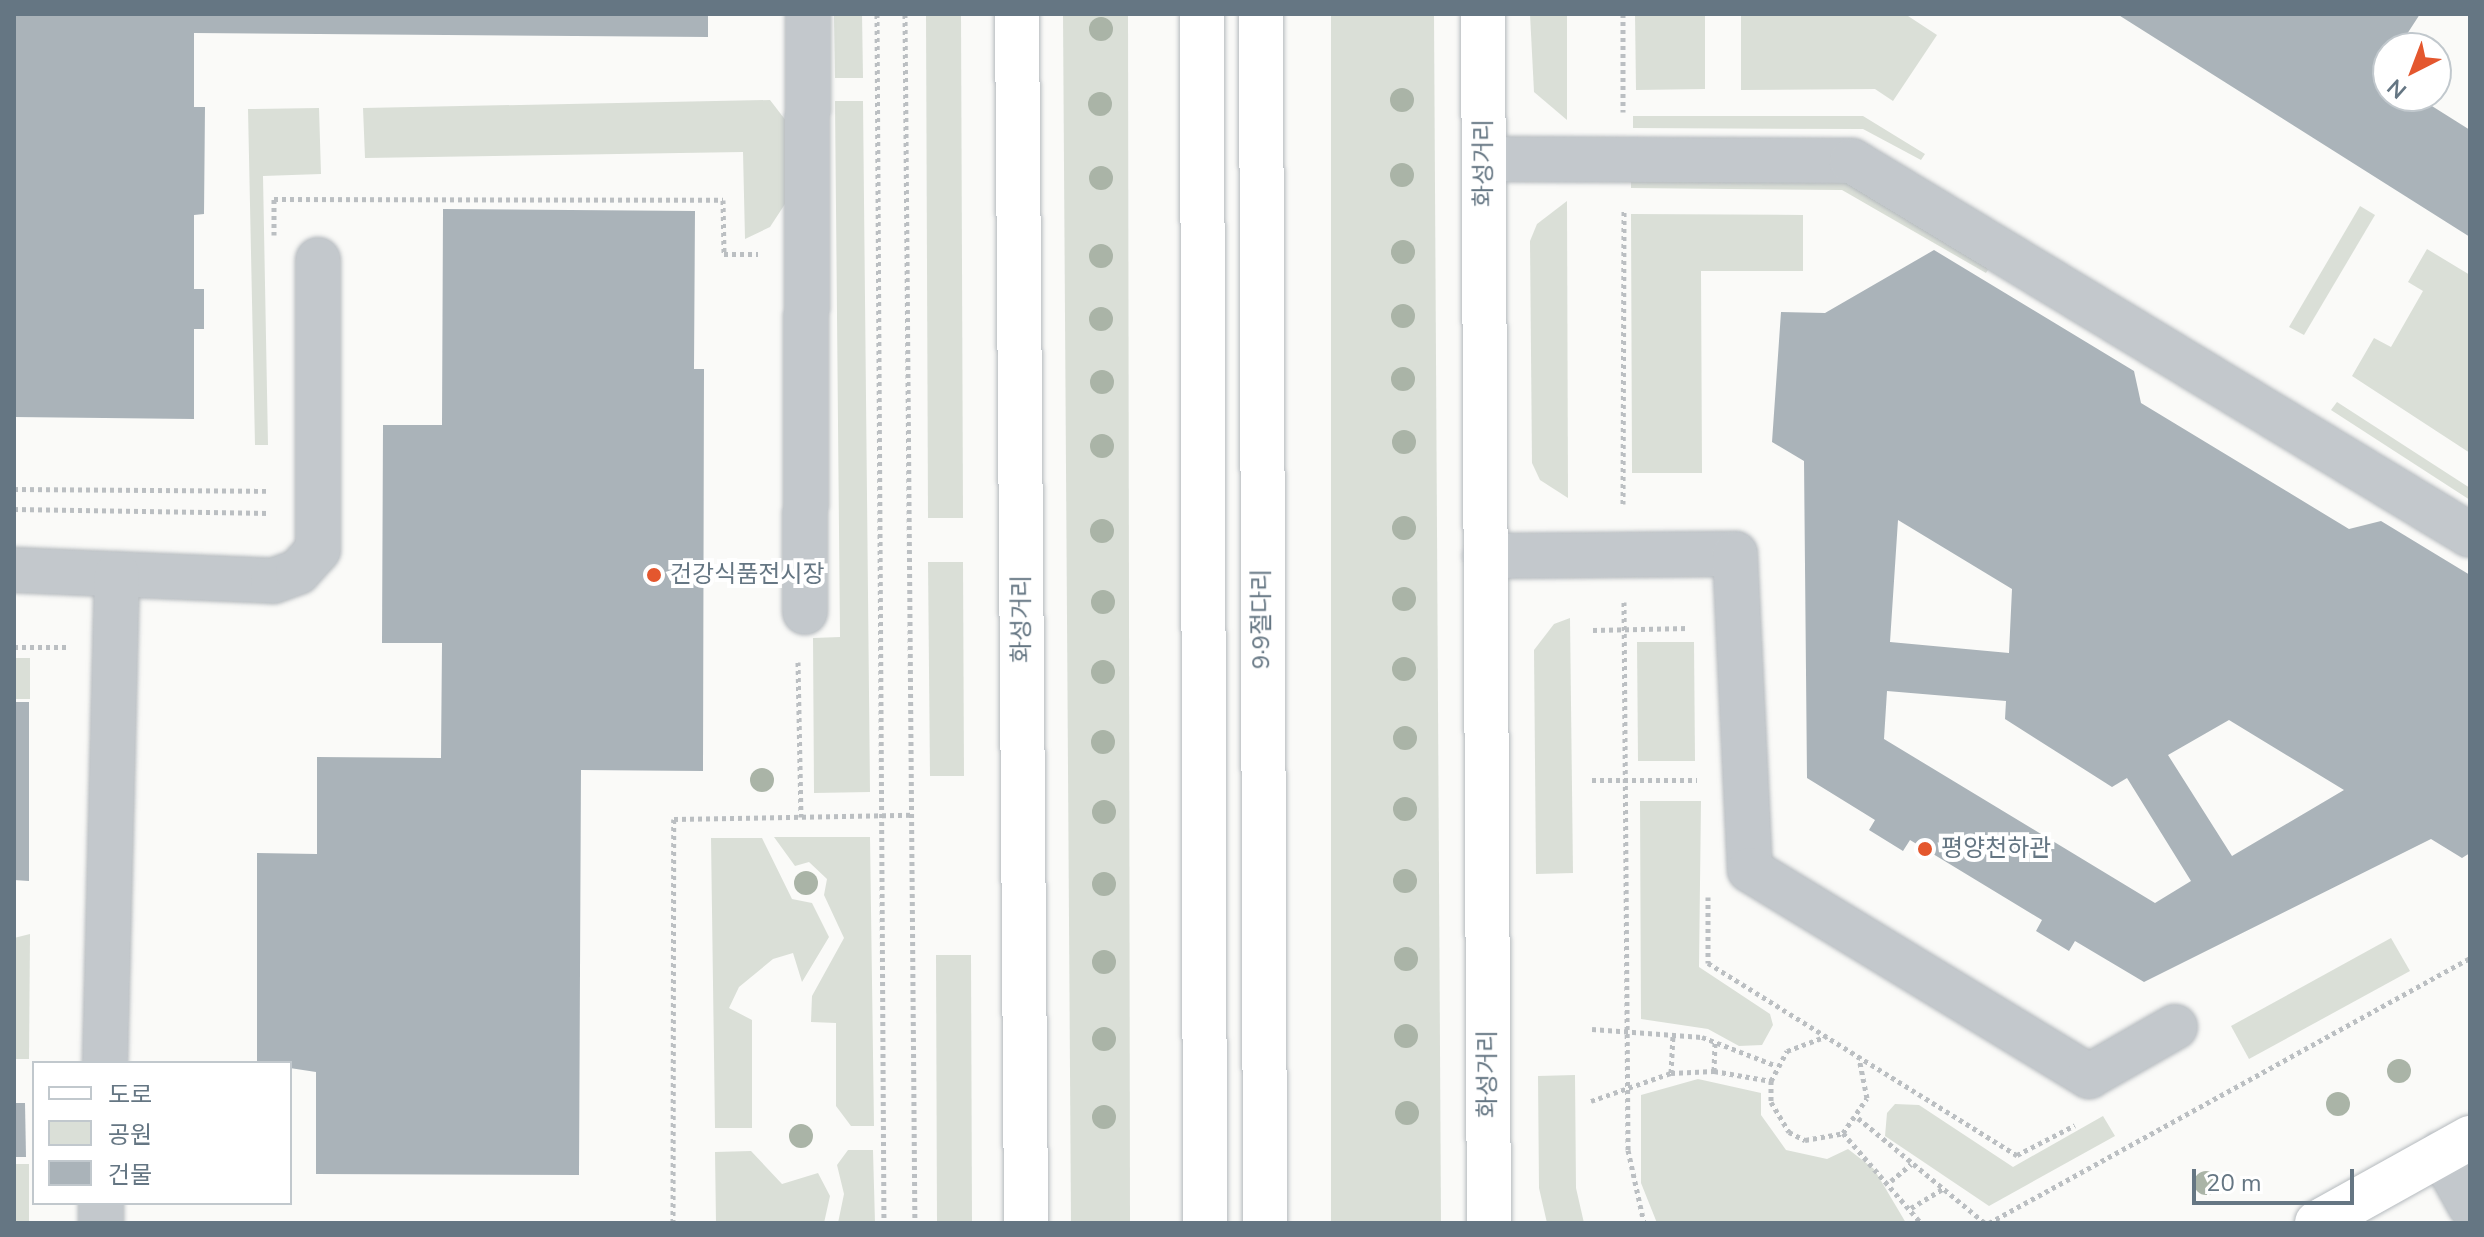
<!DOCTYPE html>
<html>
<head>
<meta charset="utf-8">
<style>
	body { margin:0 }
	#map { position:relative; width:2484px; height:1237px; overflow:hidden; background:#fafaf8; font-family:"Nunito Sans","Noto Sans KR",sans-serif }
	div>[style] { position:absolute }
	.green>* { inset:0; background:#dadfd7 }
	.building>* { inset:0; background:#aab3b9 }
	.path>* { height:5px; margin-top:-2.5px; transform-origin:0; background:repeating-linear-gradient(90deg,#bbbfc2 0 4px,transparent 0 8px) }
	.roads { filter:drop-shadow(0 0 2px #b5babe) drop-shadow(0 0 2px #b5babe) }
	.minor>* { height:44px; margin:-22px; padding:0 22px; transform-origin:22px; border-radius:22px; background:#c3c8cc }
	.major>* { height:44px; margin:-22px; padding:0 22px; transform-origin:22px; border-radius:22px; background:#fff }
	.highway>* { height:44px; margin:-22px; padding:0 22px; transform-origin:22px; border-radius:22px; background:#fff }
	.trees>* { width:24px; height:24px; margin:-12px; border-radius:50%; background:#aab4a7 }
	.dots>* { width:22px; height:22px; translate:-50% -50%; box-sizing:border-box; border:4px solid #fff; border-radius:50% }
	span { translate:-50% -50%; white-space:nowrap; text-align:center; line-height:1.15; -webkit-text-stroke:8px #fff; paint-order:stroke }
	.street-label { font-size:24px; color:#657683 }
	.poi-label { font-size:24px; color:#657683 }
	.left { translate:0 -50%; text-align:left }
	.frame { position:absolute; inset:0; border:16px solid #657683; pointer-events:none }
	.legend { position:absolute; left:32px; top:1061px; width:260px; height:144px; box-sizing:border-box; background:#fff; border:2px solid #c1c8cd; margin:0; padding:10px 14px; list-style:none; font-size:24px; color:#657683 }
	.legend li { display:flex; align-items:center; gap:16px; height:40px }
	.legend b { width:40px; border:2px solid #c1c8cd }
	.north { position:absolute; left:2372px; top:32px; width:80px; height:80px; box-sizing:border-box; background:#fff; border:2px solid #c1c8cd; border-radius:50%; rotate:222deg; font-size:22px; font-weight:700; line-height:32px; text-align:center; color:#657683 }
	.north::after { content:''; display:block; margin:auto; width:28px; height:36px; background:#e4572e; clip-path:polygon(50% 0,100% 100%,50% 72%,0 100%) }
	.scale { position:absolute; left:2192px; top:1169px; width:162px; height:36px; box-sizing:border-box; border:4px solid #657683; border-top:0; padding-left:10px; font-size:24px; line-height:28px; white-space:nowrap; color:#657683; -webkit-text-stroke:6px #fff; paint-order:stroke }
</style>
</head>
<body>
<div id="map">
	<div class="green">
		<div style="clip-path:polygon(834px 14px,862px 14px,863px 78px,835px 78px)"></div>
		<div style="clip-path:polygon(926px 14px,961px 14px,963px 518px,928px 518px)"></div>
		<div style="clip-path:polygon(1063px 14px,1128px 14px,1130px 1223px,1071px 1223px)"></div>
		<div style="clip-path:polygon(1331px 14px,1434px 14px,1441px 1223px,1331px 1223px)"></div>
		<div style="clip-path:polygon(1530px 14px,1567px 14px,1567px 120px,1534px 92px)"></div>
		<div style="clip-path:polygon(1635px 14px,1705px 14px,1705px 89px,1636px 90px)"></div>
		<div style="clip-path:polygon(1741px 14px,1905px 14px,1937px 35px,1893px 101px,1875px 89px,1741px 90px)"></div>
		<div style="clip-path:polygon(770px 100px,787px 122px,785px 204px,770px 227px,745px 239px,743px 152px,365px 158px,363px 108px)"></div>
		<div style="clip-path:polygon(835px 101px,863px 101px,870px 792px,814px 793px,813px 638px,840px 637px)"></div>
		<div style="clip-path:polygon(319px 108px,321px 174px,263px 176px,268px 445px,255px 445px,248px 109px)"></div>
		<div style="clip-path:polygon(1633px 116px,1863px 116px,1925px 154px,1921px 160px,1863px 129px,1633px 128px)"></div>
		<div style="clip-path:polygon(1631px 180px,1846px 181px,1991px 265px,1986px 273px,1842px 190px,1631px 188px)"></div>
		<div style="clip-path:polygon(1567px 201px,1568px 498px,1540px 480px,1532px 463px,1530px 241px,1537px 224px)"></div>
		<div style="clip-path:polygon(2360px 206px,2375px 215px,2304px 335px,2289px 327px)"></div>
		<div style="clip-path:polygon(1631px 214px,1803px 215px,1803px 271px,1701px 271px,1702px 473px,1632px 473px)"></div>
		<div style="clip-path:polygon(2427px 249px,2470px 275px,2470px 453px,2352px 376px,2374px 338px,2391px 347px,2423px 291px,2408px 282px)"></div>
		<div style="clip-path:polygon(2337px 402px,2470px 488px,2470px 500px,2331px 410px)"></div>
		<div style="clip-path:polygon(928px 562px,963px 562px,964px 776px,930px 776px)"></div>
		<div style="clip-path:polygon(1570px 618px,1573px 873px,1536px 874px,1534px 650px,1554px 624px)"></div>
		<div style="clip-path:polygon(1637px 642px,1694px 642px,1695px 761px,1638px 761px)"></div>
		<div style="clip-path:polygon(14px 658px,30px 658px,30px 699px,14px 699px)"></div>
		<div style="clip-path:polygon(1640px 801px,1701px 801px,1699px 967px,1770px 1014px,1773px 1025px,1762px 1045px,1739px 1046px,1708px 1029px,1641px 1019px)"></div>
		<div style="clip-path:polygon(774px 837px,870px 837px,874px 1126px,851px 1126px,836px 1106px,836px 1023px,811px 1022px,812px 996px,844px 938px,824px 895px,827px 879px,809px 862px,795px 866px)"></div>
		<div style="clip-path:polygon(711px 838px,762px 838px,792px 899px,812px 903px,829px 937px,802px 982px,793px 953px,773px 959px,739px 987px,729px 1008px,752px 1020px,752px 1128px,715px 1128px)"></div>
		<div style="clip-path:polygon(30px 934px,29px 1059px,14px 1059px,14px 938px)"></div>
		<div style="clip-path:polygon(2391px 938px,2410px 971px,2249px 1059px,2231px 1026px)"></div>
		<div style="clip-path:polygon(936px 955px,971px 955px,972px 1223px,937px 1223px)"></div>
		<div style="clip-path:polygon(1575px 1075px,1576px 1188px,1584px 1223px,1547px 1223px,1539px 1188px,1538px 1076px)"></div>
		<div style="clip-path:polygon(1698px 1079px,1761px 1093px,1761px 1115px,1786px 1150px,1827px 1159px,1848px 1149px,1874px 1169px,1906px 1223px,1657px 1223px,1641px 1183px,1641px 1095px)"></div>
		<div style="clip-path:polygon(1895px 1104px,1919px 1105px,2013px 1167px,2103px 1116px,2115px 1136px,1989px 1206px,1885px 1136px,1887px 1113px)"></div>
		<div style="clip-path:polygon(848px 1150px,873px 1150px,875px 1223px,838px 1223px,844px 1194px,837px 1165px)"></div>
		<div style="clip-path:polygon(751px 1151px,782px 1184px,818px 1173px,830px 1196px,824px 1223px,716px 1223px,715px 1152px)"></div>
		<div style="clip-path:polygon(14px 1164px,29px 1164px,29px 1223px,14px 1223px)"></div>
	</div>
	<div class="building">
		<div style="clip-path:polygon(14px 14px,708px 14px,708px 37px,194px 33px,194px 107px,205px 107px,204px 214px,194px 215px,194px 289px,204px 289px,204px 329px,194px 329px,194px 419px,14px 417px)"></div>
		<div style="clip-path:polygon(2117px 14px,2420px 14px,2398px 48px,2388px 48px,2382px 74px,2388px 96px,2416px 96px,2470px 130px,2470px 237px)"></div>
		<div style="clip-path:polygon(443px 209px,695px 211px,694px 369px,704px 369px,703px 771px,581px 770px,579px 1175px,316px 1174px,316px 1072px,257px 1063px,257px 853px,317px 854px,317px 757px,441px 758px,442px 643px,382px 643px,383px 425px,442px 425px)"></div>
		<div style="clip-path:polygon(evenodd,1934px 250px,2134px 371px,2141px 403px,2349px 529px,2381px 521px,2470px 575px,2470px 853px,2462px 858px,2431px 839px,2144px 982px,2075px 941px,2069px 951px,2036px 931px,2042px 920px,1910px 840px,1903px 851px,1869px 830px,1875px 820px,1807px 778px,1804px 461px,1772px 442px,1781px 312px,1825px 313px,1934px 250px,1898px 520px,2012px 589px,2009px 653px,1890px 642px,1898px 520px,1934px 250px,1887px 691px,2006px 701px,2005px 719px,2112px 787px,2127px 778px,2191px 881px,2155px 903px,1884px 739px,1887px 691px,1934px 250px,2229px 720px,2344px 790px,2232px 856px,2168px 755px,2229px 720px)"></div>
		<div style="clip-path:polygon(14px 702px,29px 702px,29px 881px,14px 880px)"></div>
		<div style="clip-path:polygon(14px 1103px,25px 1103px,26px 1157px,14px 1157px)"></div>
	</div>
	<div class="path">
		<div style="left:877px;top:14px;width:1209px;rotate:89.67deg"></div>
		<div style="left:905px;top:14px;width:1209px;rotate:89.53deg"></div>
		<div style="left:1623px;top:14px;width:98px;rotate:90deg"></div>
		<div style="left:274px;top:235px;width:36px;rotate:-90deg"></div>
		<div style="left:274px;top:199px;width:449px;rotate:0.1deg"></div>
		<div style="left:723px;top:200px;width:54px;rotate:88.9deg"></div>
		<div style="left:724px;top:254px;width:34px"></div>
		<div style="left:14px;top:489px;width:255px;rotate:0.4deg"></div>
		<div style="left:1623px;top:504px;width:294px;rotate:-89.8deg"></div>
		<div style="left:14px;top:509px;width:255px;rotate:0.9deg"></div>
		<div style="left:1624px;top:602px;width:548px;rotate:89.58deg"></div>
		<div style="left:1628px;top:1150px;width:75px;rotate:77.6deg"></div>
		<div style="left:1593px;top:630px;width:95px;rotate:-1.2deg"></div>
		<div style="left:14px;top:647px;width:52px"></div>
		<div style="left:798px;top:662px;width:155px;rotate:88.9deg"></div>
		<div style="left:1592px;top:780px;width:105px"></div>
		<div style="left:1708px;top:897px;width:66px;rotate:90deg"></div>
		<div style="left:1708px;top:963px;width:364px;rotate:31.9deg"></div>
		<div style="left:2017px;top:1155px;width:65px;rotate:-27.3deg"></div>
		<div style="left:1592px;top:1029px;width:110px;rotate:4.2deg"></div>
		<div style="left:1702px;top:1037px;width:80px;rotate:21.1deg"></div>
		<div style="left:1714px;top:1071px;width:30px;rotate:-88deg"></div>
		<div style="left:1671px;top:1073px;width:39px;rotate:-87deg"></div>
		<div style="left:1771px;top:1081px;width:34px;rotate:-62deg"></div>
		<div style="left:1787px;top:1051px;width:43px;rotate:-20.6deg"></div>
		<div style="left:1591px;top:1101px;width:85px;rotate:-19.3deg"></div>
		<div style="left:1671px;top:1073px;width:43px;rotate:-2.7deg"></div>
		<div style="left:1714px;top:1071px;width:58px;rotate:10deg"></div>
		<div style="left:1771px;top:1081px;width:21px;rotate:90deg"></div>
		<div style="left:1771px;top:1102px;width:35px;rotate:59deg"></div>
		<div style="left:1789px;top:1132px;width:18px;rotate:27deg"></div>
		<div style="left:1805px;top:1140px;width:39px;rotate:-10deg"></div>
		<div style="left:1843px;top:1133px;width:119px;rotate:49.1deg"></div>
		<div style="left:1858px;top:1118px;width:165px;rotate:39.6deg"></div>
		<div style="left:1843px;top:1133px;width:42px;rotate:-55.6deg"></div>
		<div style="left:1867px;top:1098px;width:41px;rotate:-101.3deg"></div>
		<div style="left:1891px;top:1181px;width:26px;rotate:-40deg"></div>
		<div style="left:1911px;top:1208px;width:39px;rotate:-31deg"></div>
		<div style="left:673px;top:1223px;width:404px;rotate:-89.9deg"></div>
		<div style="left:674px;top:819px;width:238px;rotate:-1deg"></div>
		<div style="left:1989px;top:1223px;width:549px;rotate:-28.85deg"></div>
	</div>
	<div class="roads">
		<div class="minor">
			<div style="left:1484px;top:159px;width:368px;rotate:0.3deg"></div>
			<div style="left:1852px;top:161px;width:722px;rotate:31.18deg"></div>
			<div style="left:1485px;top:556px;width:250px;rotate:-0.5deg"></div>
			<div style="left:1735px;top:554px;width:316px;rotate:87.3deg"></div>
			<div style="left:1750px;top:870px;width:397px;rotate:31.3deg"></div>
			<div style="left:2089px;top:1076px;width:99px;rotate:-29.7deg"></div>
			<div style="left:14px;top:570px;width:259px;rotate:2.4deg"></div>
			<div style="left:273px;top:581px;width:27px;rotate:-20deg"></div>
			<div style="left:298px;top:572px;width:30px;rotate:-48deg"></div>
			<div style="left:318px;top:550px;width:290px;rotate:-90deg"></div>
			<div style="left:805px;top:612px;width:598px;rotate:-89.71deg"></div>
			<div style="left:105px;top:1063px;width:489px;rotate:-88.6deg"></div>
			<div style="left:2441px;top:1153px;width:60px;rotate:60.9deg"></div>
			<div style="left:101px;top:1223px;width:20px;rotate:-90deg"></div>
		</div>
		<div class="major">
			<div style="left:1017px;top:14px;width:1209px;rotate:89.57deg"></div>
			<div style="left:1483px;top:14px;width:1209px;rotate:89.72deg"></div>
			<div style="left:2317px;top:1223px;width:175px;rotate:-29.1deg"></div>
		</div>
		<div class="highway">
			<div style="left:1202px;top:14px;width:1209px;rotate:89.86deg"></div>
			<div style="left:1261px;top:14px;width:1209px;rotate:89.81deg"></div>
		</div>
	</div>
	<div class="trees">
		<div style="left:1101px;top:29px"></div>
		<div style="left:1402px;top:100px"></div>
		<div style="left:1100px;top:104px"></div>
		<div style="left:1402px;top:175px"></div>
		<div style="left:1101px;top:178px"></div>
		<div style="left:1403px;top:252px"></div>
		<div style="left:1101px;top:256px"></div>
		<div style="left:1403px;top:316px"></div>
		<div style="left:1101px;top:319px"></div>
		<div style="left:1403px;top:379px"></div>
		<div style="left:1102px;top:382px"></div>
		<div style="left:1404px;top:442px"></div>
		<div style="left:1102px;top:446px"></div>
		<div style="left:1404px;top:528px"></div>
		<div style="left:1102px;top:531px"></div>
		<div style="left:1404px;top:599px"></div>
		<div style="left:1103px;top:602px"></div>
		<div style="left:1404px;top:669px"></div>
		<div style="left:1103px;top:672px"></div>
		<div style="left:1405px;top:738px"></div>
		<div style="left:1103px;top:742px"></div>
		<div style="left:762px;top:780px"></div>
		<div style="left:1405px;top:809px"></div>
		<div style="left:1104px;top:812px"></div>
		<div style="left:1405px;top:881px"></div>
		<div style="left:806px;top:883px"></div>
		<div style="left:1104px;top:884px"></div>
		<div style="left:1406px;top:959px"></div>
		<div style="left:1104px;top:962px"></div>
		<div style="left:1406px;top:1036px"></div>
		<div style="left:1104px;top:1039px"></div>
		<div style="left:2399px;top:1071px"></div>
		<div style="left:2338px;top:1104px"></div>
		<div style="left:1407px;top:1113px"></div>
		<div style="left:1104px;top:1117px"></div>
		<div style="left:801px;top:1136px"></div>
		<div style="left:2206px;top:1183px"></div>
	</div>
	<div class="dots">
		<div style="left:654px;top:575px;background:#e4572e"></div>
		<div style="left:1925px;top:849px;background:#e4572e"></div>
	</div>
	<div class="street-label">
		<span style="left:1484px;top:163px;rotate:-90deg">화성거리</span>
		<span style="left:1022px;top:619px;rotate:-90deg">화성거리</span>
		<span style="left:1262px;top:619px;rotate:-90deg">9·9절다리</span>
		<span style="left:1488px;top:1074px;rotate:-90deg">화성거리</span>
	</div>
	<div class="poi-label">
		<span class="left" style="left:670px;top:575px">건강식품전시장</span>
		<span class="left" style="left:1941px;top:849px">평양천하관</span>
	</div>
	<div class="frame"></div>
	<ul class="legend">
	<li><b style="height:10px;background:#fff"></b>도로</li>
	<li><b style="height:22px;background:#dadfd7"></b>공원</li>
	<li><b style="height:22px;background:#aab3b9"></b>건물</li>
	</ul>
	<div class="north">N</div>
	<div class="scale">20 m</div>
</div>
</body>
</html>
